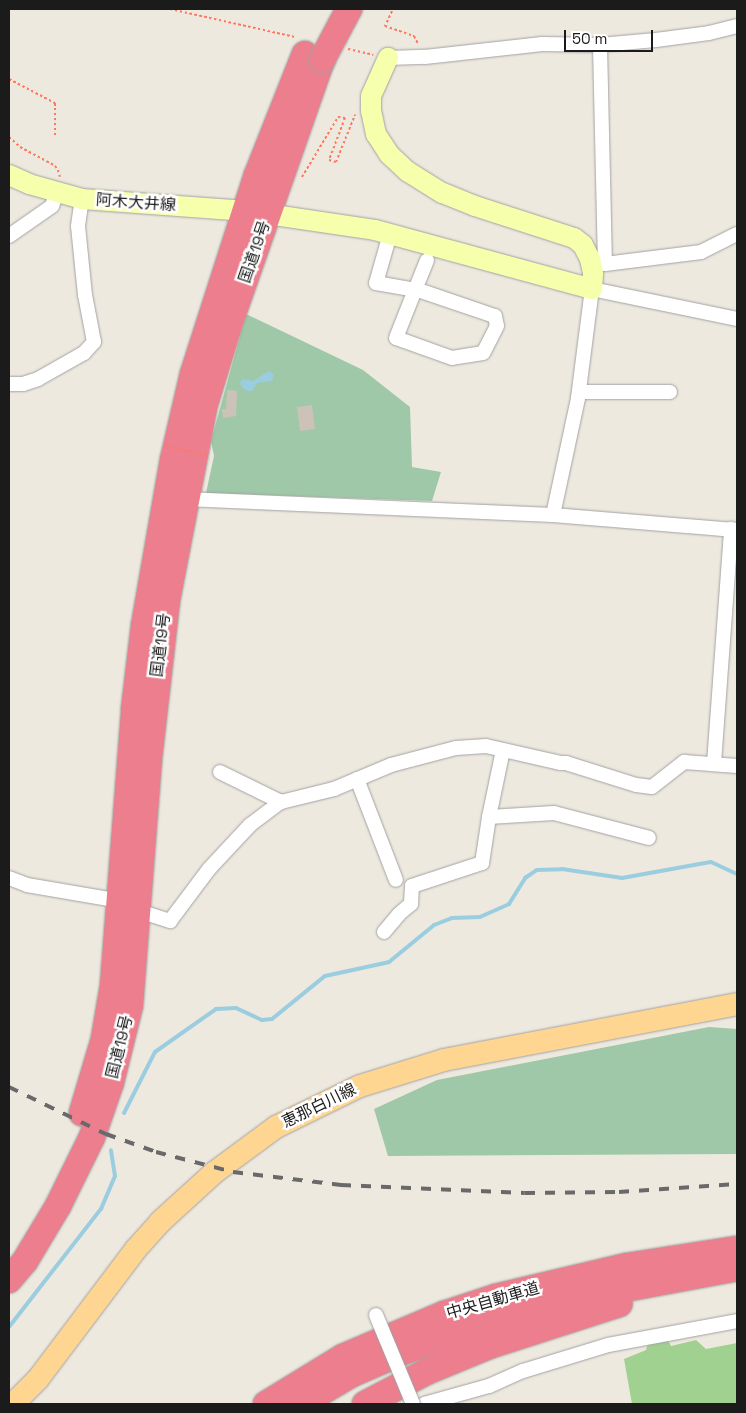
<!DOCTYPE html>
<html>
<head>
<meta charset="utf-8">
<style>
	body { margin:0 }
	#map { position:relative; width:746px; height:1413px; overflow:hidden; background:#eee9df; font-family:"Space Grotesk","Noto Sans JP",sans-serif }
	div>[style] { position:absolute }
	.forest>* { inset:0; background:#a0d190 }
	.cemetery>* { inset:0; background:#9ec8a7 }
	.water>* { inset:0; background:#9bcde0 }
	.stream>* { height:4px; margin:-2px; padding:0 2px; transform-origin:2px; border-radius:2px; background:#9bcde0 }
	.building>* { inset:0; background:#cdc2b8 }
	.path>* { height:2px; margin-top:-1px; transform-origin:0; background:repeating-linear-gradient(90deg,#ff775e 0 2.5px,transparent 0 5px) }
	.roads { filter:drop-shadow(0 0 1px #a2a2a2) drop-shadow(0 0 1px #a2a2a2) }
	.street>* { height:14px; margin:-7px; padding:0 7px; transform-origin:7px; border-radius:7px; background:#fff }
	.secondary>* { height:20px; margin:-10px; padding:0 10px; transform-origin:10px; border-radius:10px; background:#f6ffac }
	.primary>* { height:22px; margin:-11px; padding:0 11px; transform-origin:11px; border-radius:11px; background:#ffd592 }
	.highway>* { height:26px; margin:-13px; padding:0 13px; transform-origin:13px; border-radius:13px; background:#ed7e8d }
	.rail>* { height:4px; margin-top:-2px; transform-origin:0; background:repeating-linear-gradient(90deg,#696969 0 10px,transparent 0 20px) }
	.path-bridge>* { height:2px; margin-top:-1px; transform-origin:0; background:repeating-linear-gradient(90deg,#ff775e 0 2.5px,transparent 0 5px) }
	.bridges { filter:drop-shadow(0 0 1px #a2a2a2) drop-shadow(0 0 1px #a2a2a2) }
	.street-bridge>* { height:14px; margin:-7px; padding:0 7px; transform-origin:7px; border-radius:7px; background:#fff }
	.highway-bridge>* { height:26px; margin:-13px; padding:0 13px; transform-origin:13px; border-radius:13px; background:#ed7e8d }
	span { translate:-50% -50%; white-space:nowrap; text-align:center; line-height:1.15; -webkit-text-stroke:5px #fff; paint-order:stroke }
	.street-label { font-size:16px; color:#1b1b1b }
	.frame { position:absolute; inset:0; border:10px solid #1b1b1b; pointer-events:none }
	.scale { position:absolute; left:564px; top:30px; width:89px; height:22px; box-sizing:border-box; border:2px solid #1b1b1b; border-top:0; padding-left:6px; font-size:15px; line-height:18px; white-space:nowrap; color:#1b1b1b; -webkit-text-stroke:4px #fff; paint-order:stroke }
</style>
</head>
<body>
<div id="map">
	<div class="forest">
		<div style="clip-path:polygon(667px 1338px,671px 1346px,696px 1340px,706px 1349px,737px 1343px,737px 1404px,632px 1404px,624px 1359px,646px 1350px,649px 1340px)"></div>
	</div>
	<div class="cemetery">
		<div style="clip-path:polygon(246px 314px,363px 370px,410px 407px,412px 467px,441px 472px,432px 501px,206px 493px,214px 456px,211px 441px)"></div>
		<div style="clip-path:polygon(709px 1027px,737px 1029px,737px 1154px,388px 1156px,374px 1109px,437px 1080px)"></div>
	</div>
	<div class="water">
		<div style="clip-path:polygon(269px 371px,274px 375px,272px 381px,257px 383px,252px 391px,247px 391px,242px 387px,240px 382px,243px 379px,253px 381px)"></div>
	</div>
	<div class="stream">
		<div style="left:124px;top:1113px;width:68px;rotate:-63.1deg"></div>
		<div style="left:155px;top:1052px;width:75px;rotate:-35.2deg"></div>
		<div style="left:216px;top:1009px;width:20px;rotate:-3deg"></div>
		<div style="left:236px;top:1008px;width:29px;rotate:25deg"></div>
		<div style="left:262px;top:1020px;width:10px;rotate:-6deg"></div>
		<div style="left:272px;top:1019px;width:68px;rotate:-39.1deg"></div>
		<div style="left:325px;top:976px;width:66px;rotate:-12.3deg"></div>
		<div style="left:389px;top:962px;width:58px;rotate:-39.4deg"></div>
		<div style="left:434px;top:925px;width:19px;rotate:-21deg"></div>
		<div style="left:452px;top:918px;width:28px;rotate:-2deg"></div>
		<div style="left:480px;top:917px;width:32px;rotate:-24deg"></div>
		<div style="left:509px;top:904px;width:31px;rotate:-58deg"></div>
		<div style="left:525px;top:878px;width:14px;rotate:-34deg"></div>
		<div style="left:537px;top:870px;width:25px;rotate:-2deg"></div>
		<div style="left:562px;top:869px;width:61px;rotate:8.5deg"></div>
		<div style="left:622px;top:878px;width:90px;rotate:-10.2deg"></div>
		<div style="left:711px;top:862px;width:29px;rotate:25deg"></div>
		<div style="left:9px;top:1327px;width:150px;rotate:-52.1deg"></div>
		<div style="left:101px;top:1209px;width:36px;rotate:-67deg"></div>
		<div style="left:115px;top:1176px;width:26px;rotate:-99deg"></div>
	</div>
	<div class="building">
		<div style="clip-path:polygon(227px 390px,237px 391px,236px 416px,223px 418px,222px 409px,226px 409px)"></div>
		<div style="clip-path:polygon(312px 405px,315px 429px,300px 431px,297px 407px)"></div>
	</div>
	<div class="path">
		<div style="left:170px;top:9px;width:128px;rotate:12.6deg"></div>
		<div style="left:392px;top:11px;width:17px;rotate:115deg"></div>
		<div style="left:385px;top:26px;width:31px;rotate:19deg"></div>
		<div style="left:414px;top:36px;width:9px;rotate:63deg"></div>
		<div style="left:348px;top:49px;width:26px;rotate:13deg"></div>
		<div style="left:9px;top:79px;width:52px;rotate:27.6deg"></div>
		<div style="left:55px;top:103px;width:33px;rotate:90deg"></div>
		<div style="left:9px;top:137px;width:15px;rotate:42deg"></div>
		<div style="left:20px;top:147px;width:40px;rotate:28deg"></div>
		<div style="left:55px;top:166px;width:5px;rotate:53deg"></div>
		<div style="left:58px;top:170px;width:7px;rotate:74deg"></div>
		<div style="left:302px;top:177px;width:70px;rotate:-59deg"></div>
		<div style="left:338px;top:117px;width:7px;rotate:8deg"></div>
		<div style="left:345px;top:118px;width:45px;rotate:110.9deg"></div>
		<div style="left:329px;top:160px;width:7px;rotate:16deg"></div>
		<div style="left:336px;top:162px;width:51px;rotate:-68deg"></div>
	</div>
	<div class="roads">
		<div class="street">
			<div style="left:600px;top:45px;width:219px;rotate:88.7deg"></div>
			<div style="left:605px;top:264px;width:97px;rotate:-7.1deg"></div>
			<div style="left:701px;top:252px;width:40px;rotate:-26.6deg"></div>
			<div style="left:388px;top:58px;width:37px;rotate:-2deg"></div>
			<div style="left:425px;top:57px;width:118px;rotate:-6.3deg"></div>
			<div style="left:542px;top:44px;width:58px;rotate:1deg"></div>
			<div style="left:600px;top:45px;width:56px;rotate:-5.1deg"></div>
			<div style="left:656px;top:40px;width:53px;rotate:-7.5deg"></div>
			<div style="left:709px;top:33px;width:29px;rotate:-14deg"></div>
			<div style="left:390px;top:234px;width:51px;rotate:105.9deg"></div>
			<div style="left:376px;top:283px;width:40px;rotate:10deg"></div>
			<div style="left:415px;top:290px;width:6px;rotate:9deg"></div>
			<div style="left:421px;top:291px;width:78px;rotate:18.7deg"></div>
			<div style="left:495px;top:316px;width:10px;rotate:79deg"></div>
			<div style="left:497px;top:326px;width:30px;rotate:117deg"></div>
			<div style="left:483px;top:353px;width:31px;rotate:171deg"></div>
			<div style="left:452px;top:358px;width:59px;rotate:-160.3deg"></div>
			<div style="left:396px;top:338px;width:52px;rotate:-68.4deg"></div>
			<div style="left:415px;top:290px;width:32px;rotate:-68deg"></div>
			<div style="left:9px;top:236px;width:52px;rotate:-34.9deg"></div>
			<div style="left:52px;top:206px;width:15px;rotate:-70deg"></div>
			<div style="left:9px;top:384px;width:14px"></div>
			<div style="left:23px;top:384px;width:16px;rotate:-18deg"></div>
			<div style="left:38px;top:379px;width:53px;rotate:-29.5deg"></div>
			<div style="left:84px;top:353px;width:15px;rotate:-48deg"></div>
			<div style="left:94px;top:342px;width:48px;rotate:-100.8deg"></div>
			<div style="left:85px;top:295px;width:69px;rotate:-95.8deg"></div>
			<div style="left:78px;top:226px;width:27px;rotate:-82deg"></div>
			<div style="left:579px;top:392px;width:91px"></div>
			<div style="left:185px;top:499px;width:368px;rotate:2.5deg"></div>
			<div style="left:553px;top:515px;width:185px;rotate:4.7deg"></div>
			<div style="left:553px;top:515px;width:120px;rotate:-77.9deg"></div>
			<div style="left:578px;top:398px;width:110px;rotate:-82.7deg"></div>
			<div style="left:592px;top:289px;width:148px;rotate:11.7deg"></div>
			<div style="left:714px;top:763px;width:235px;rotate:-85.8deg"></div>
			<div style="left:220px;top:772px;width:68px;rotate:26.2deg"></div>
			<div style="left:357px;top:779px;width:108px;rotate:68.9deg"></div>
			<div style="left:489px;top:817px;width:68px;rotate:-78.2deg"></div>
			<div style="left:9px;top:878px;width:19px;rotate:21deg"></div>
			<div style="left:27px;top:885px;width:95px;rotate:9.7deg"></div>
			<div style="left:139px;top:911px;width:33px;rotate:18deg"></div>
			<div style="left:170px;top:921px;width:65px;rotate:-53.1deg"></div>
			<div style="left:209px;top:869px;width:60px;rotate:-47deg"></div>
			<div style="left:250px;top:825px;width:39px;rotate:-37deg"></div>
			<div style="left:281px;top:802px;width:55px;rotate:-13.8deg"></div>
			<div style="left:334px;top:789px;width:62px;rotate:-22.8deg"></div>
			<div style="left:391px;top:765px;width:67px;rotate:-14.7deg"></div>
			<div style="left:456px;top:748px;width:30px;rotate:-4deg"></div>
			<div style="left:486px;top:746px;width:77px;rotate:12.8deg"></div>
			<div style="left:561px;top:763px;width:5px"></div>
			<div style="left:566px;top:763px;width:73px;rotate:17.4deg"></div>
			<div style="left:636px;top:785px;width:16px;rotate:7deg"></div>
			<div style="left:652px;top:787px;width:41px;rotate:-38deg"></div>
			<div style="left:684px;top:762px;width:53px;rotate:4.3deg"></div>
			<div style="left:384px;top:932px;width:23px;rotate:-50deg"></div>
			<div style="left:399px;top:914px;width:16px;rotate:-40deg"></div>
			<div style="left:411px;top:904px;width:18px;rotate:-87deg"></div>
			<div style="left:412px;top:886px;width:74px;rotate:-18.2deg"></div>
			<div style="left:482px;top:863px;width:47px;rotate:-81.3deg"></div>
			<div style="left:489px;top:817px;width:65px;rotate:-3.5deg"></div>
			<div style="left:554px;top:813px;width:98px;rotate:14.7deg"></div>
			<div style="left:424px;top:1404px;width:67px;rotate:-15.5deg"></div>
			<div style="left:489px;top:1386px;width:37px;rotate:-24deg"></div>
			<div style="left:523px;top:1371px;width:89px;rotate:-17deg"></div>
			<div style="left:608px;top:1345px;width:131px;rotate:-10.5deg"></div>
		</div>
		<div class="secondary">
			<div style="left:9px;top:175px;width:22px;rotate:24deg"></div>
			<div style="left:29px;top:184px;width:55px;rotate:15.8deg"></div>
			<div style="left:82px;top:199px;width:165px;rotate:4.2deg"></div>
			<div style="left:247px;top:211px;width:129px;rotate:8.4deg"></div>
			<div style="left:375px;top:230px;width:225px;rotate:15.2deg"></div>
			<div style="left:592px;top:289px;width:16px;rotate:-86deg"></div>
			<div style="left:593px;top:273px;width:14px;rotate:-102deg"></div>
			<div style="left:590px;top:259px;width:16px;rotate:-117deg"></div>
			<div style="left:583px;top:245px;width:11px;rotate:-142deg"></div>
			<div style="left:574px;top:238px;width:104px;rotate:-162.1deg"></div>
			<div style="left:475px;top:206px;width:35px;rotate:-158deg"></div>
			<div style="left:442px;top:193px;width:40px;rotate:-148deg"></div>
			<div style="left:408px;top:172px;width:26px;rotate:-137deg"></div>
			<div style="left:389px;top:154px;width:24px;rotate:-123deg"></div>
			<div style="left:376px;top:134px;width:25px;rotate:-102deg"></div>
			<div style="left:371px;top:110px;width:14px;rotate:-90deg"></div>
			<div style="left:371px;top:96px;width:42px;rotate:-65.9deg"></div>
		</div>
		<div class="primary">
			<div style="left:13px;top:1404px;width:35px;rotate:-45deg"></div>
			<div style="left:38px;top:1379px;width:163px;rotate:-53deg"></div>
			<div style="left:136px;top:1249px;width:36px;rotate:-48deg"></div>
			<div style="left:160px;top:1222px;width:74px;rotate:-42.3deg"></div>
			<div style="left:215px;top:1172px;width:76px;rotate:-36.4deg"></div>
			<div style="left:276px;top:1127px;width:93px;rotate:-26deg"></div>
			<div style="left:360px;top:1086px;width:88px;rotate:-17.2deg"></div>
			<div style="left:444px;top:1060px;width:298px;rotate:-10.8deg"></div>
		</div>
		<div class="highway">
			<div style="left:82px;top:1113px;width:77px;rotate:-73.4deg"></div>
			<div style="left:104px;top:1039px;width:54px;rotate:-80.4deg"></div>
			<div style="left:113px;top:986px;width:277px;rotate:-85.6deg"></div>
			<div style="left:134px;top:710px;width:85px;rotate:-83.2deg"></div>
			<div style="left:144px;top:626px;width:169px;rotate:-80.1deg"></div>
			<div style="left:173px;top:460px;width:88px;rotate:-76.9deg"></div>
			<div style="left:193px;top:374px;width:209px;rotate:-72.2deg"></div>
			<div style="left:257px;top:175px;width:130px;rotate:-68.4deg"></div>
			<div style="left:9px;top:1280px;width:25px;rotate:-50deg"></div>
			<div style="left:25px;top:1261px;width:64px;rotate:-59deg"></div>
			<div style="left:58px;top:1206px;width:77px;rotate:-63.8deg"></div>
			<div style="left:92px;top:1137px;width:58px;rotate:-70.9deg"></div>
			<div style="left:111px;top:1082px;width:79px;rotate:-76.1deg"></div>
			<div style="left:130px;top:1005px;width:248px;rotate:-85.6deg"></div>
			<div style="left:149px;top:758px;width:159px;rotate:-83.5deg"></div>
			<div style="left:167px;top:600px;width:197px;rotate:-79.1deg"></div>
			<div style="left:204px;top:407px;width:89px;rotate:-73deg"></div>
			<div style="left:230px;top:322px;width:278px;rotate:-70.7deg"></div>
			<div style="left:266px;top:1404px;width:90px;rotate:-31.4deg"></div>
			<div style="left:343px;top:1357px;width:110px;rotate:-23.1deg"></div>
			<div style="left:444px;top:1314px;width:55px;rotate:-18.1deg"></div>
			<div style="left:496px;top:1297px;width:135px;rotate:-13.3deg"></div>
			<div style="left:627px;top:1266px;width:111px;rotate:-8.8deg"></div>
			<div style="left:301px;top:1404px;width:59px;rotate:-30.5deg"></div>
			<div style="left:352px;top:1374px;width:63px;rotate:-23.3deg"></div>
			<div style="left:410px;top:1349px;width:94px;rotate:-19.2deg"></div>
			<div style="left:499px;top:1318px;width:85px;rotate:-14.4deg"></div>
			<div style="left:581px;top:1297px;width:159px;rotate:-10.5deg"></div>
			<div style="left:365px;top:1404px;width:69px;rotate:-27.7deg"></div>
			<div style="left:426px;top:1372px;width:68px;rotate:-22.4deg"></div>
			<div style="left:489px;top:1346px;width:137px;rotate:-17.9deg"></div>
		</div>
	</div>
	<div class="rail">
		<div style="left:9px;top:1087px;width:108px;rotate:25.9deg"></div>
		<div style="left:106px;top:1134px;width:53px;rotate:19.8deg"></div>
		<div style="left:156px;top:1152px;width:80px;rotate:14.6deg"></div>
		<div style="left:233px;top:1172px;width:109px;rotate:6.9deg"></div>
		<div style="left:341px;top:1185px;width:184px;rotate:2.5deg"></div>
		<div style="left:525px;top:1193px;width:94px;rotate:-0.6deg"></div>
		<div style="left:619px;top:1192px;width:118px;rotate:-3.9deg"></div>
	</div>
	<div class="path-bridge">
		<div style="left:165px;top:446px;width:42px;rotate:12.4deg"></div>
	</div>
	<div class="bridges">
		<div class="street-bridge">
			<div style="left:376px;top:1315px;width:96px;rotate:67.4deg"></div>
		</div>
		<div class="highway-bridge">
			<div style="left:322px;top:60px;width:58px;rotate:-62.1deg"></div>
		</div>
	</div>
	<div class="street-label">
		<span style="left:136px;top:203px;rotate:4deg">阿木大井線</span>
		<span style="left:255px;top:252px;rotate:-71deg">国道19号</span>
		<span style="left:161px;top:645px;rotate:-83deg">国道19号</span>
		<span style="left:120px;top:1047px;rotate:-76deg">国道19号</span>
		<span style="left:319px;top:1106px;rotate:-26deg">恵那白川線</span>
		<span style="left:493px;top:1301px;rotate:-16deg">中央自動車道</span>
	</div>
	<div class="frame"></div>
	<div class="scale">50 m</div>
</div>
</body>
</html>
